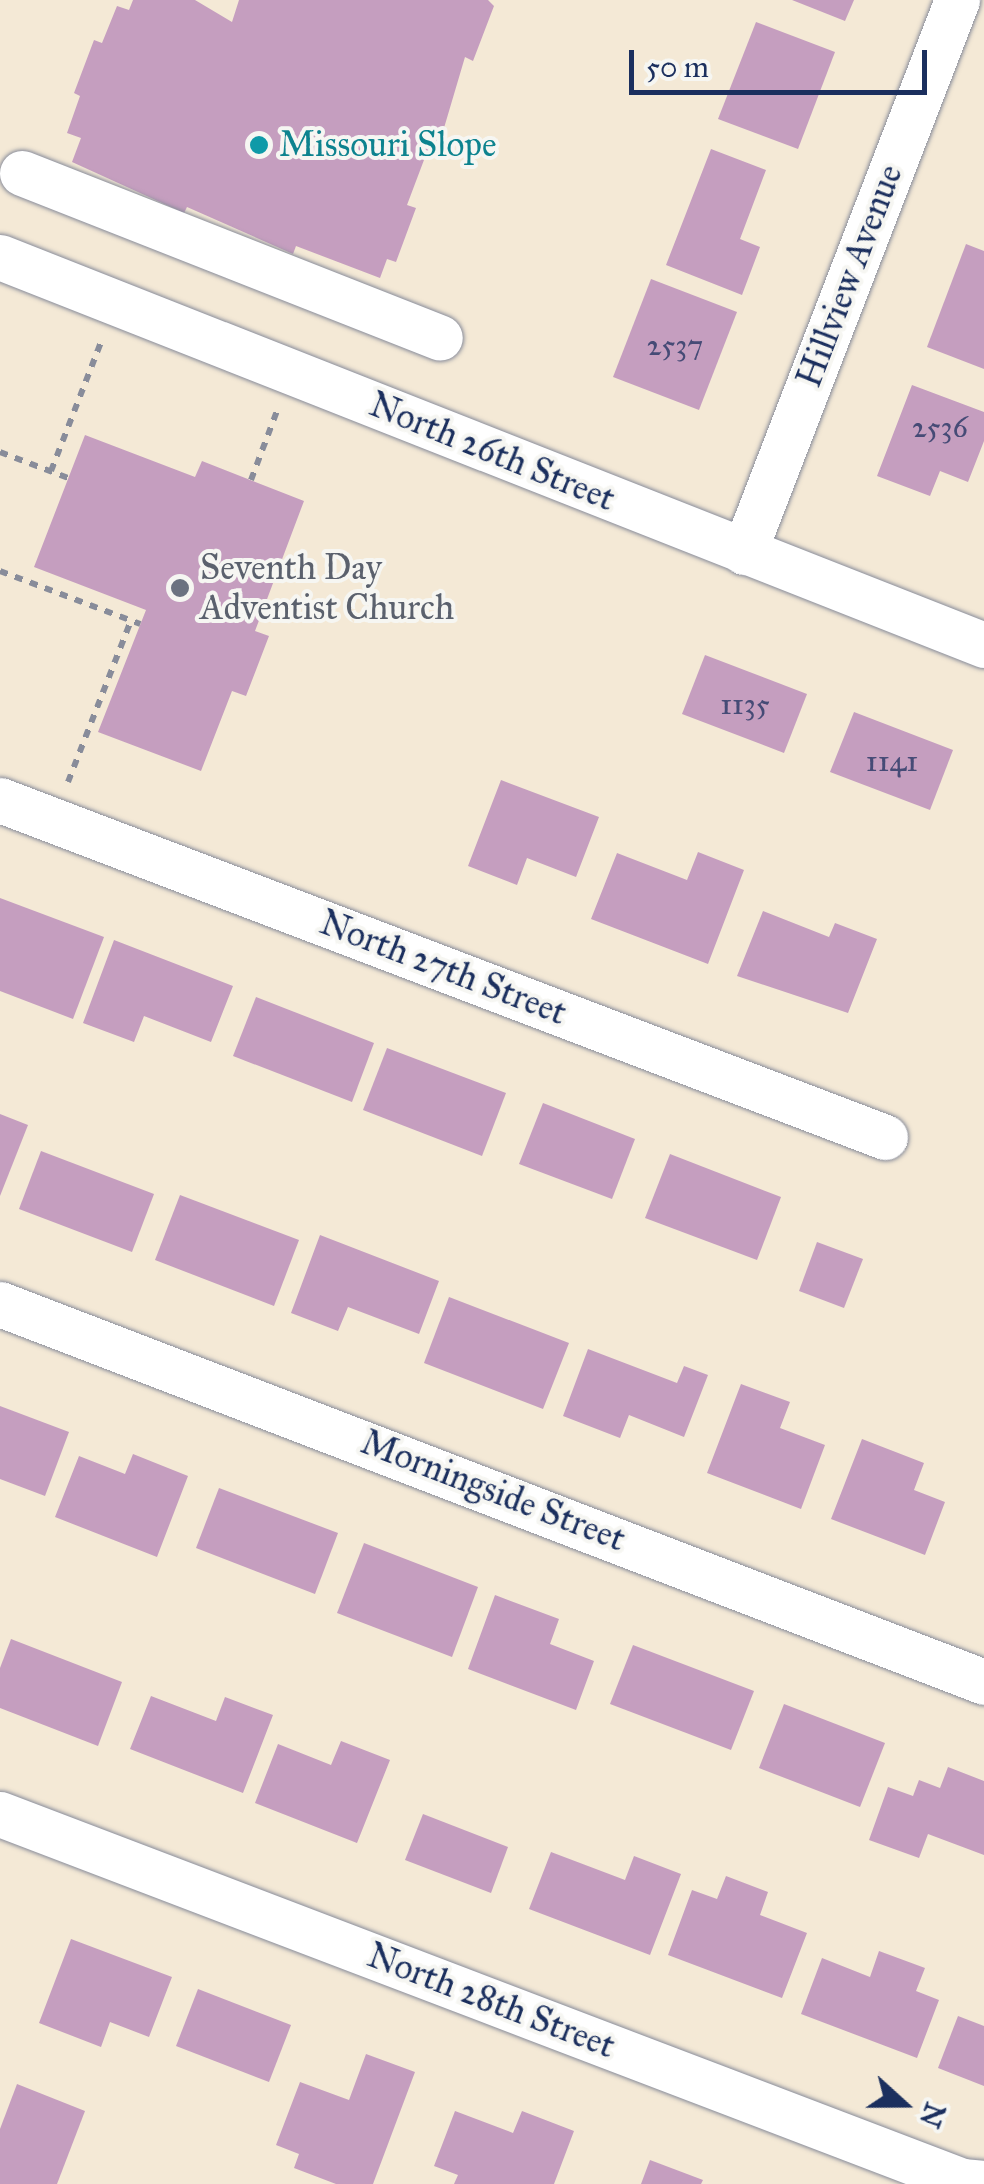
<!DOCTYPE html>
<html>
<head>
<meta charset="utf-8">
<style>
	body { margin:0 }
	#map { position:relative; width:984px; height:2184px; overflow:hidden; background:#f4e9d6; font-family:"IM FELL Great Primer",serif }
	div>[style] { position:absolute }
	.building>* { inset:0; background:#c59ebf }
	.path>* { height:6px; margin-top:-3px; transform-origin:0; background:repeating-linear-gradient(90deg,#888c9a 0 8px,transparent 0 16px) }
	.roads { filter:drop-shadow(0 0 2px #888c9a) drop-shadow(0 0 2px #888c9a) }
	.minor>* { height:45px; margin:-22.5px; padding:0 22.5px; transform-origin:22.5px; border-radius:22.5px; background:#fff }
	.dots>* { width:28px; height:28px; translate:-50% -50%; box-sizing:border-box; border:5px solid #f6f6f2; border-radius:50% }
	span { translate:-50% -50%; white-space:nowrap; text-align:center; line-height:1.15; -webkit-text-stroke:8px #f6f6f2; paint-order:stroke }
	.number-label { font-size:30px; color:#464b76 }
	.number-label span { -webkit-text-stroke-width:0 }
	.culture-label { font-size:35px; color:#0d838f }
	.left { translate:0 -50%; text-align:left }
	.street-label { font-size:35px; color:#1b2f5e }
	.worship-label { font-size:35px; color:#5b616d }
	.north { position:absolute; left:854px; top:2054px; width:100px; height:100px; -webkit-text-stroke:8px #f6f6f2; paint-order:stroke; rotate:111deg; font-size:28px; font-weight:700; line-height:40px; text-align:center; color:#1b2f5e }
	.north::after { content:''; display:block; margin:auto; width:35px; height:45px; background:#1b2f5e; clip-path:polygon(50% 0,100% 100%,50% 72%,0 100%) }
	.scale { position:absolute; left:629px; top:50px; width:298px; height:45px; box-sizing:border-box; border:5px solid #1b2f5e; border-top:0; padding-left:12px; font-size:30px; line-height:35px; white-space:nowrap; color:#1b2f5e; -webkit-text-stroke:8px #f6f6f2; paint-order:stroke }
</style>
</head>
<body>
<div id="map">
	<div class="building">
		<div style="clip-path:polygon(133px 0,195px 0,232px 22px,239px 0,488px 0,494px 6px,473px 61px,465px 57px,436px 155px,427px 152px,407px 205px,416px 208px,396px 262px,387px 259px,380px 278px,296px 246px,293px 254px,187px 207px,184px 213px,72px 162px,81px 138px,67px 133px,80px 96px,74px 93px,94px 40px,102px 43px,117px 6px,129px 10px)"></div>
		<div style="clip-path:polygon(792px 0,854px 0,845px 21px)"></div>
		<div style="clip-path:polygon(756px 22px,835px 52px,798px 149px,718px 119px)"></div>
		<div style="clip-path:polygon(711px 149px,766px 170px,740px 239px,760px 247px,742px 295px,666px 265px)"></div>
		<div style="clip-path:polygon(966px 244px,984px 251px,984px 369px,927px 347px)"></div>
		<div style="clip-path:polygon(651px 279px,737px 312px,699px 410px,613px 377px)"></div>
		<div style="clip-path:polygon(912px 385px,984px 412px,984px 441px,968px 482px,940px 471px,930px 496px,877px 476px)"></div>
		<div style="clip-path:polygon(85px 435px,195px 477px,202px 461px,304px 501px,255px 631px,269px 636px,246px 696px,232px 691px,201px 771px,98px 732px,146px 610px,34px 567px)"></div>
		<div style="clip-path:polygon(705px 655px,807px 694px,784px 753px,682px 714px)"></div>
		<div style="clip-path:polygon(854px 712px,953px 750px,930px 810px,830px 772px)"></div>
		<div style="clip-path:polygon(501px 780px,599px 817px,576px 877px,527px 858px,517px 885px,468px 866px)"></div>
		<div style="clip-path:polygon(698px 852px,744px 870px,708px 964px,591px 919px,617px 853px,687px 880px)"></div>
		<div style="clip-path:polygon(0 898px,104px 937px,73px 1019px,0 991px)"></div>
		<div style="clip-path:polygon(763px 911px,829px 937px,835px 923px,877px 939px,848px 1013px,737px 976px)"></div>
		<div style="clip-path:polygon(114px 940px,233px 986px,211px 1042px,144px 1016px,134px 1042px,83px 1023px)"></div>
		<div style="clip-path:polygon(256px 997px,374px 1043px,352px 1102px,233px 1056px)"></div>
		<div style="clip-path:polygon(387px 1048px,506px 1093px,482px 1156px,363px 1110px)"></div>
		<div style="clip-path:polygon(543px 1103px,635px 1139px,612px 1199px,519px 1164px)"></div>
		<div style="clip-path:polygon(0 1114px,28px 1125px,0 1196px)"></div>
		<div style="clip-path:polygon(41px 1151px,154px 1194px,132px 1252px,19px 1209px)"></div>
		<div style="clip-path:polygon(670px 1154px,781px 1197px,757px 1260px,645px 1218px)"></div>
		<div style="clip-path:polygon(180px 1195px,299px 1240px,274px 1306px,155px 1260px)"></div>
		<div style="clip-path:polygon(320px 1235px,439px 1281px,419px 1334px,348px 1307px,338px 1331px,291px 1313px)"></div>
		<div style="clip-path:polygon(817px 1242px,863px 1259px,844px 1308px,799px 1291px)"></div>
		<div style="clip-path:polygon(449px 1297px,569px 1343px,543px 1409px,424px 1363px)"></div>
		<div style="clip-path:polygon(588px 1349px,677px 1383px,684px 1366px,708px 1375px,684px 1437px,629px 1415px,620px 1438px,563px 1416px)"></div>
		<div style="clip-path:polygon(741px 1384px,790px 1402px,780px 1428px,825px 1445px,801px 1509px,707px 1473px)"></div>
		<div style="clip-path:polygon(0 1406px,69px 1432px,45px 1496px,0 1479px)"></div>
		<div style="clip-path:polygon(862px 1439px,924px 1463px,914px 1490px,945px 1502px,925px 1555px,831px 1519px)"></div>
		<div style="clip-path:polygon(133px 1454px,188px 1476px,157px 1557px,55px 1517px,79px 1456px,125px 1474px)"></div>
		<div style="clip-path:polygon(219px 1488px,338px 1533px,315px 1594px,196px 1548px)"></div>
		<div style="clip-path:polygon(364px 1543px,478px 1587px,452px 1657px,337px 1613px)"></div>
		<div style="clip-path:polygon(495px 1595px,559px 1619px,550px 1644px,594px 1661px,576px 1710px,468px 1669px)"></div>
		<div style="clip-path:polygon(11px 1639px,122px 1682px,98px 1746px,0 1708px,0 1668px)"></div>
		<div style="clip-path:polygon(633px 1645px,754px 1691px,731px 1750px,610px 1704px)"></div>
		<div style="clip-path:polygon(151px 1696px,216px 1721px,225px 1697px,273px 1715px,243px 1793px,130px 1749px)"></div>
		<div style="clip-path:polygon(784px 1704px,885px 1743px,860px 1807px,759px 1768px)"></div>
		<div style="clip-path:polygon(341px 1741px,390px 1760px,357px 1843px,255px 1803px,278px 1744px,331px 1765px)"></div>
		<div style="clip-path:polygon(948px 1767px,984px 1781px,984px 1855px,928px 1834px,919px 1858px,869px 1840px,888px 1787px,913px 1796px,919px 1780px,940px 1788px)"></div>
		<div style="clip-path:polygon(423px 1814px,508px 1847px,491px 1893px,405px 1860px)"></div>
		<div style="clip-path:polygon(551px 1852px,625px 1880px,634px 1856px,681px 1874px,650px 1955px,529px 1909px)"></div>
		<div style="clip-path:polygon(726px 1876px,768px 1892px,760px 1915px,807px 1933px,782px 1998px,668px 1955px,692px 1890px,717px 1899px)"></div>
		<div style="clip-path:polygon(71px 1939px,172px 1977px,149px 2037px,110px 2022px,101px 2047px,39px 2023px)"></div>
		<div style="clip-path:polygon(879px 1951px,925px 1968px,916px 1991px,939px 2000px,917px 2058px,801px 2014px,822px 1958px,870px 1977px)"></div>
		<div style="clip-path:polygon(198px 1989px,291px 2025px,269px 2082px,176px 2046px)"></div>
		<div style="clip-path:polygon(958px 2016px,984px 2026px,984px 2086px,938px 2068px)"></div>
		<div style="clip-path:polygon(366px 2054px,415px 2072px,373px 2184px,336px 2184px,294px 2168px,299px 2154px,276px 2145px,300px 2082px,349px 2100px)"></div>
		<div style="clip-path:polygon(17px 2084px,85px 2111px,57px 2184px,0 2184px,0 2129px)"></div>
		<div style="clip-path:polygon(455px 2111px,513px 2133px,522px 2111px,574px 2131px,554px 2184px,454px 2184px,458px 2175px,434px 2166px)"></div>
		<div style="clip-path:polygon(650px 2160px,703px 2180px,701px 2184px,641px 2184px)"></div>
	</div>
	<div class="path">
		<div style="left:0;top:452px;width:73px;rotate:20.9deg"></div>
		<div style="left:51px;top:471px;width:138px;rotate:-68.8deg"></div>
		<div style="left:251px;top:480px;width:74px;rotate:-69.4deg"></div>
		<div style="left:0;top:571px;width:150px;rotate:20.7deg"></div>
		<div style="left:68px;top:782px;width:174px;rotate:-68.7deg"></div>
	</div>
	<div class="roads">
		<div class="minor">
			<div style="left:22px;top:173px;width:449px;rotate:21.5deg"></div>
			<div style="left:0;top:257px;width:1058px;rotate:21.52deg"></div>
			<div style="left:744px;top:552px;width:592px;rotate:-68.9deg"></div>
			<div style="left:0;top:800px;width:947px;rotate:20.85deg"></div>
			<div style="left:0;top:1304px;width:1054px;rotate:21.01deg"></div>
			<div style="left:0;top:1814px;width:1030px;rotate:20.88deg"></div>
			<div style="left:962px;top:2181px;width:22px;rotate:5deg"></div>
		</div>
	</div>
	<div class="dots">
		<div style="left:259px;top:145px;background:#0f9aa8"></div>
		<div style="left:180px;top:588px;background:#6b7280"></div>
	</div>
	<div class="number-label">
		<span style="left:675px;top:345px">2537</span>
		<span style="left:940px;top:427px">2536</span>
		<span style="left:745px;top:704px">1135</span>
		<span style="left:892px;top:761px">1141</span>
	</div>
	<div class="culture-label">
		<span class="left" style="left:279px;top:145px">Missouri Slope</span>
	</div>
	<div class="street-label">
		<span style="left:850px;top:276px;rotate:-69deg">Hillview Avenue</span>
		<span style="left:492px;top:452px;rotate:22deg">North 26th Street</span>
		<span style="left:443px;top:968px;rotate:21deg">North 27th Street</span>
		<span style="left:493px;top:1491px;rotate:21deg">Morningside Street</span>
		<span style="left:491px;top:2001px;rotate:21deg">North 28th Street</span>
	</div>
	<div class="worship-label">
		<span class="left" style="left:200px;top:588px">Seventh Day<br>Adventist Church</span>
	</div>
	<div class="north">N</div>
	<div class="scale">50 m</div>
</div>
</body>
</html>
